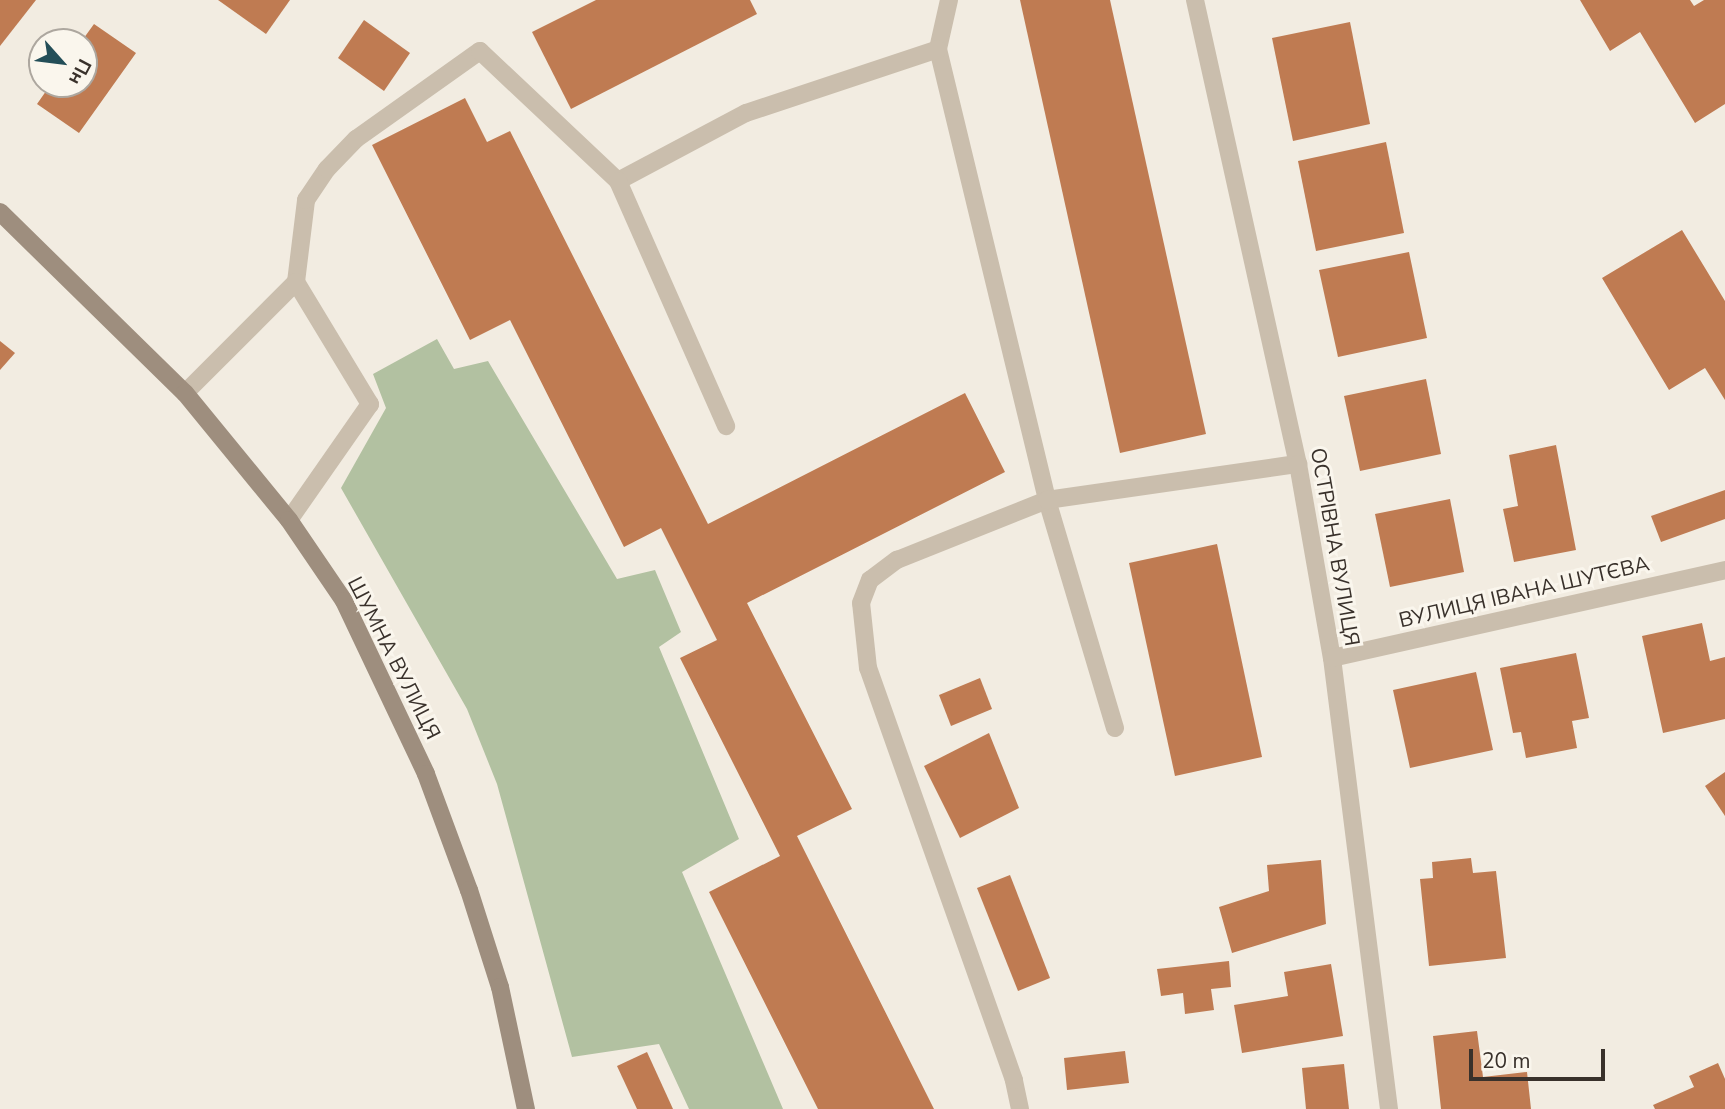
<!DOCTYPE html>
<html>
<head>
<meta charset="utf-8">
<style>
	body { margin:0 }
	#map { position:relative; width:1725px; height:1109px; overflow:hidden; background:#f2ece1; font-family:"Nunito Sans",sans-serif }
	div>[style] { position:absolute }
	.green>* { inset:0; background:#b2c1a1 }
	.building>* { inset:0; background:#bf7b52 }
	.service>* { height:18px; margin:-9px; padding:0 9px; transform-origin:9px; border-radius:9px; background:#cabead }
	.minor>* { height:18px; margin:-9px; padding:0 9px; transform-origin:9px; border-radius:9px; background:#cabead }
	.secondary>* { height:18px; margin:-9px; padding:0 9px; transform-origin:9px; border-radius:9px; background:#9e8e7e }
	span { translate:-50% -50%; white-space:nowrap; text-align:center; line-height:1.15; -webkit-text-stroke:6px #faf6ed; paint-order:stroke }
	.street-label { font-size:21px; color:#39312b }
	.north { position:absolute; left:28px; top:28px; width:70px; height:70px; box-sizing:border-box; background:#faf6ed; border:2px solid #ada79f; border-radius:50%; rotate:118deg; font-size:19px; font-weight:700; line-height:28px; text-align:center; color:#39312b }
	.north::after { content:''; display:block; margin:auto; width:24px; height:32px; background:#234e58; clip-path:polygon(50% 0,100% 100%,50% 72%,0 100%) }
	.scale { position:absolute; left:1469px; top:1049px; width:136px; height:32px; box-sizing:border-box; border:4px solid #39312b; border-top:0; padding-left:9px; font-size:21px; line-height:24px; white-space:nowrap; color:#39312b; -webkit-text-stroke:5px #faf6ed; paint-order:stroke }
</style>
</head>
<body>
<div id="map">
	<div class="green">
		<div style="clip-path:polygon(437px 339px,454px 369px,488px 361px,617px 579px,655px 570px,681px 632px,659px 647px,739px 839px,682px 872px,783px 1109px,689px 1109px,659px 1044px,572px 1057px,497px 784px,467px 709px,341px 488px,386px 408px,373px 374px)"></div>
	</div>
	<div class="building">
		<div style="clip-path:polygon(0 0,36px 0,0 46px)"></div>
		<div style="clip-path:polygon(218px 0,290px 0,266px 34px)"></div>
		<div style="clip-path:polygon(596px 0,750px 0,757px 14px,571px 109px,532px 32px)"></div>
		<div style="clip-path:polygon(1020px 0,1110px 0,1206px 434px,1120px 453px)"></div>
		<div style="clip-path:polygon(1580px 0,1690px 0,1694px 6px,1704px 0,1725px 0,1725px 104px,1695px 123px,1640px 32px,1610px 51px)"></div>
		<div style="clip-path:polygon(364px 20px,410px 53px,384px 91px,338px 58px)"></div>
		<div style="clip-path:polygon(1350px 22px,1370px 124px,1293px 141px,1272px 38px)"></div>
		<div style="clip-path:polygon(94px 24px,136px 53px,79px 133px,37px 104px,51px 84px,84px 84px,81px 42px)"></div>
		<div style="clip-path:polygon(465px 98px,487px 142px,510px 131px,708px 524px,965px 393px,1005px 472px,747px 603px,852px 809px,797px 836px,934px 1109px,818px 1109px,709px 892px,780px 856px,680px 658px,717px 640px,661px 528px,624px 547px,510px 320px,470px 340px,372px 145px)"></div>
		<div style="clip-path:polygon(1386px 142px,1404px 233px,1316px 251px,1298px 161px)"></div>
		<div style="clip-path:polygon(1682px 230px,1725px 301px,1725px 400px,1705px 368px,1669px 390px,1602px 278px)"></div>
		<div style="clip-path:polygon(1409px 252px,1427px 338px,1338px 357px,1319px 270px)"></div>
		<div style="clip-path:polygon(0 341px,15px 353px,0 370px)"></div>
		<div style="clip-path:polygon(1426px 379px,1441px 454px,1360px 471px,1344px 396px)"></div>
		<div style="clip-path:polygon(1556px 445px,1576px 550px,1514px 562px,1503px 509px,1518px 506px,1509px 455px)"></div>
		<div style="clip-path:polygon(1725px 490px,1725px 519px,1661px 542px,1651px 516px)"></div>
		<div style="clip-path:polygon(1450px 499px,1464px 572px,1390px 587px,1375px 514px)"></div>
		<div style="clip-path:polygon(1217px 544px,1262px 757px,1175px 776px,1129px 563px)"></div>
		<div style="clip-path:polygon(1702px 623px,1710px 661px,1725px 657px,1725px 719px,1663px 733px,1642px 636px)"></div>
		<div style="clip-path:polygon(1576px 653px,1589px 718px,1572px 721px,1577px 748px,1526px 758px,1521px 732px,1513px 733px,1500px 668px)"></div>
		<div style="clip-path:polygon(1476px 672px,1493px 750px,1410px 768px,1393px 690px)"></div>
		<div style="clip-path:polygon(980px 678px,992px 709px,951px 726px,939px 695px)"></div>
		<div style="clip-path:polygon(989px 733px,1019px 808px,960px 838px,924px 766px)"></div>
		<div style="clip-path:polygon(1725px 772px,1725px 816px,1705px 786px)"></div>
		<div style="clip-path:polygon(1471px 858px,1473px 873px,1496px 871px,1506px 958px,1429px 966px,1420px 879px,1433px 878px,1432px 862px)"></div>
		<div style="clip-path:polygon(1321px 860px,1326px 924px,1232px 953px,1219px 907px,1269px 891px,1267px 865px)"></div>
		<div style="clip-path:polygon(1010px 875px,1050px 978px,1018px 991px,977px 888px)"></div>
		<div style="clip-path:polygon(1229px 961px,1231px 987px,1211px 989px,1214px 1010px,1185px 1014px,1183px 993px,1161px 996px,1157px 969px)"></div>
		<div style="clip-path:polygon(1331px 964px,1343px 1036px,1242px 1053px,1234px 1005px,1288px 996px,1284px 972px)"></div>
		<div style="clip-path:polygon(1477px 1031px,1483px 1077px,1527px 1072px,1531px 1109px,1441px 1109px,1433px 1036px)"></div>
		<div style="clip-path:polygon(1125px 1051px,1129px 1083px,1067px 1090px,1064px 1058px)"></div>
		<div style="clip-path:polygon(647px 1052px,673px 1109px,637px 1109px,617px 1066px)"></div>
		<div style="clip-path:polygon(1718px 1063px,1725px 1079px,1725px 1109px,1655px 1109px,1653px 1105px,1694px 1087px,1689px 1076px)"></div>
		<div style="clip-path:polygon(1344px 1064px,1349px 1109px,1306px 1109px,1302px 1068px)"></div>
	</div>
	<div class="service">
		<div style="left:949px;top:0;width:50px;rotate:102.7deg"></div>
		<div style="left:938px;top:49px;width:464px;rotate:76.4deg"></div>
		<div style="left:1047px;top:500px;width:238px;rotate:73.4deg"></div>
		<div style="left:618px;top:181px;width:145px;rotate:-28deg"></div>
		<div style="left:746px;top:113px;width:202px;rotate:-18.4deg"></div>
		<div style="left:296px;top:282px;width:83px;rotate:-83deg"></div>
		<div style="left:306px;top:200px;width:37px;rotate:-56deg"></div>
		<div style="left:327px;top:169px;width:42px;rotate:-46deg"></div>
		<div style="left:356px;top:139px;width:152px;rotate:-35.4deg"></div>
		<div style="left:480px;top:51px;width:190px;rotate:43.3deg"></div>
		<div style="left:618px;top:181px;width:268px;rotate:66.2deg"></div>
		<div style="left:185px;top:393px;width:157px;rotate:-45deg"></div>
		<div style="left:296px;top:282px;width:143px;rotate:58.8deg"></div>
		<div style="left:370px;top:404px;width:141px;rotate:124.9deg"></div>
		<div style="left:1020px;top:1109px;width:30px;rotate:-102deg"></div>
		<div style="left:1014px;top:1080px;width:437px;rotate:-109.5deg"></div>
		<div style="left:868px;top:668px;width:65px;rotate:-96.1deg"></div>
		<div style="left:861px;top:603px;width:25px;rotate:-69deg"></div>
		<div style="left:870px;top:580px;width:34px;rotate:-37deg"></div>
		<div style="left:897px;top:560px;width:162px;rotate:-21.8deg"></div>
		<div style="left:1047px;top:500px;width:254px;rotate:-8.2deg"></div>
	</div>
	<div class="minor">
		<div style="left:1195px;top:0;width:475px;rotate:77.5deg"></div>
		<div style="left:1298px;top:464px;width:197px;rotate:80.1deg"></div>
		<div style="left:1332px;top:658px;width:455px;rotate:82.8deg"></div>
		<div style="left:1332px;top:658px;width:403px;rotate:-12.6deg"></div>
	</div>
	<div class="secondary">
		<div style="left:0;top:212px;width:259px;rotate:44.4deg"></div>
		<div style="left:185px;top:393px;width:164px;rotate:50.7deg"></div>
		<div style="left:289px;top:520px;width:98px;rotate:55.8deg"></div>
		<div style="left:344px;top:601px;width:191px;rotate:64.6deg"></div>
		<div style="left:426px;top:774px;width:124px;rotate:69.7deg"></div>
		<div style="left:469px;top:890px;width:102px;rotate:72.3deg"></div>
		<div style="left:500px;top:987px;width:125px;rotate:78deg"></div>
	</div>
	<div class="street-label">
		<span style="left:1335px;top:547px;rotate:80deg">ОСТРІВНА ВУЛИЦЯ</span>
		<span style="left:1524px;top:592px;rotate:-13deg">ВУЛИЦЯ ІВАНА ШУТЄВА</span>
		<span style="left:394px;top:658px;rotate:63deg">ШУМНА ВУЛИЦЯ</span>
	</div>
	<div class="north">Пн</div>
	<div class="scale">20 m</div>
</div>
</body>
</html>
